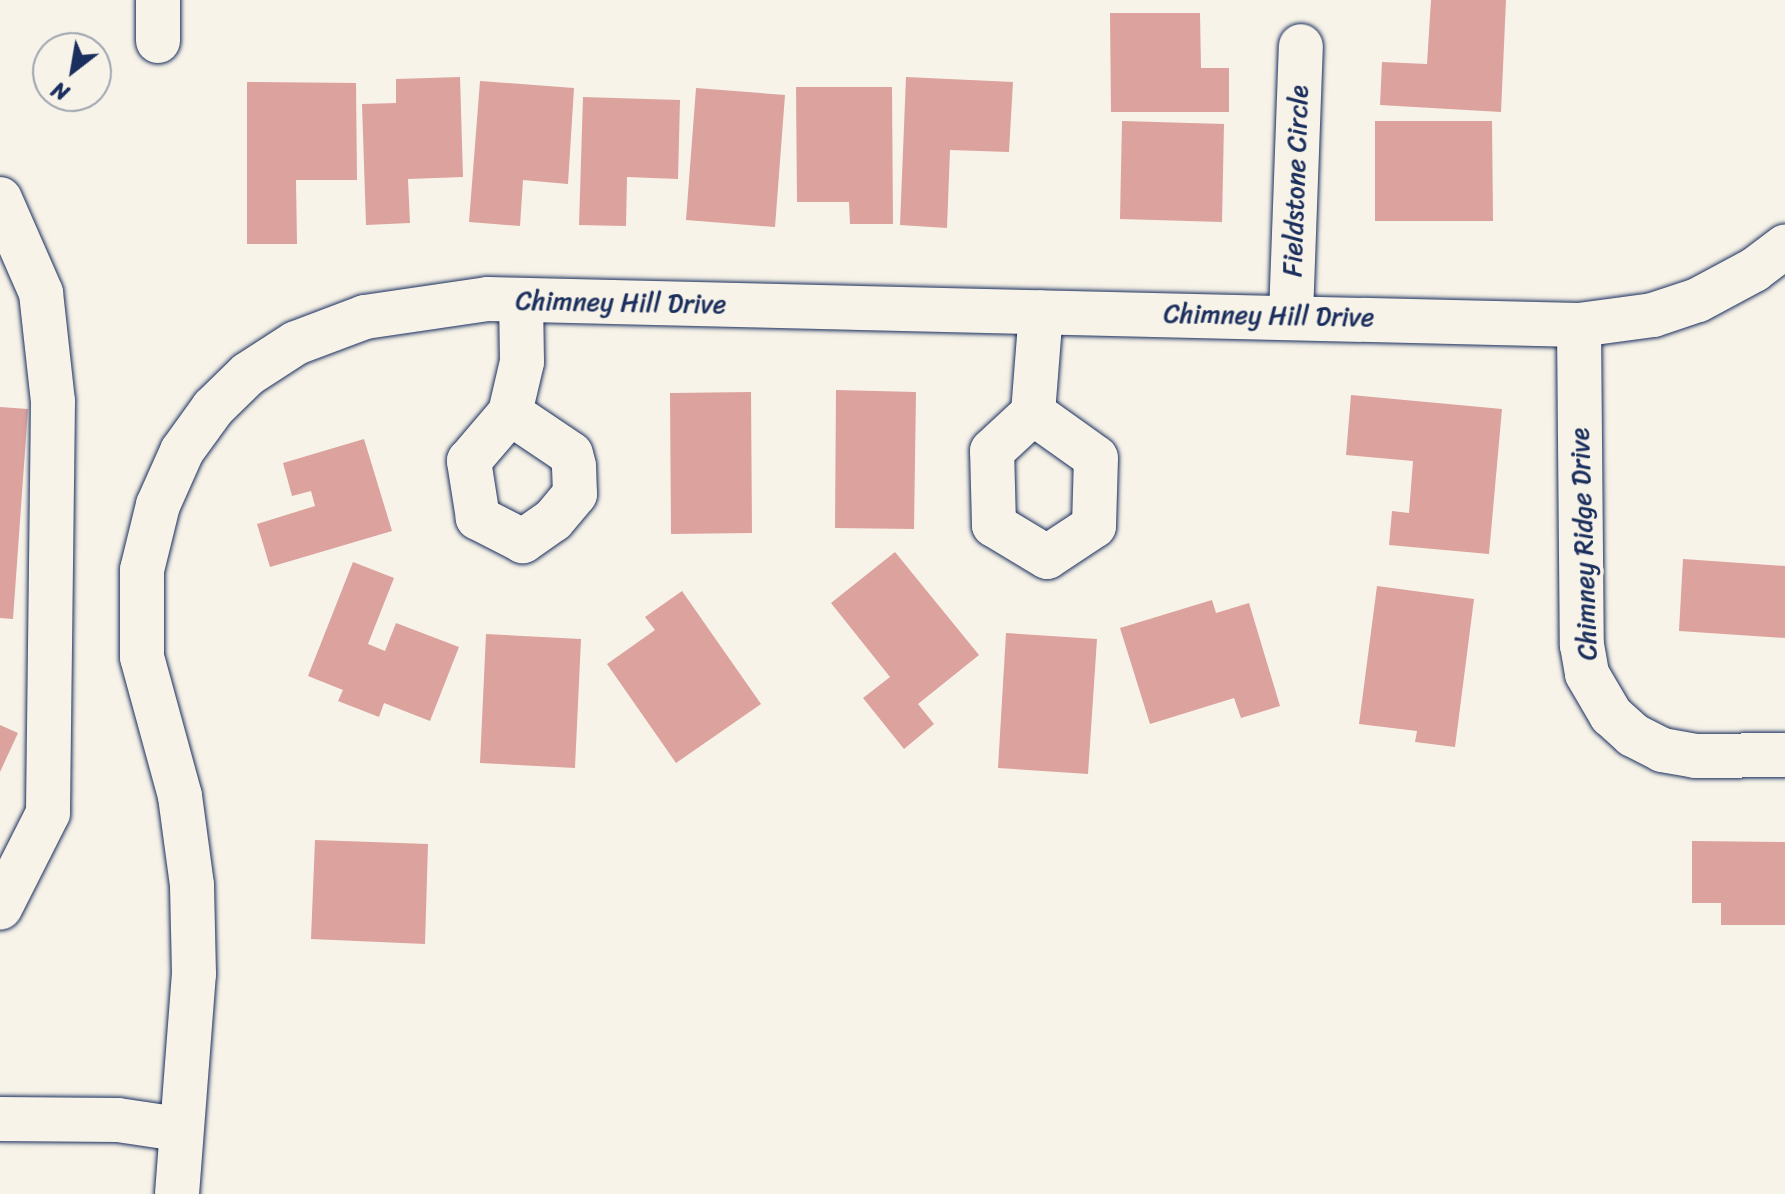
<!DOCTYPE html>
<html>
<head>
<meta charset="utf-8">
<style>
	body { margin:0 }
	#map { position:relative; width:1785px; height:1194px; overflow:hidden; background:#f7f3e8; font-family:Sriracha,sans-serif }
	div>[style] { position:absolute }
	.building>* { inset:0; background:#dca29d }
	.roads { filter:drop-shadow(0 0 2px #1b2f5e) drop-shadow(0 0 2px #1b2f5e) }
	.street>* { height:44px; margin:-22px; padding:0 22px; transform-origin:22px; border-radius:22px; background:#f7f3e8 }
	span { translate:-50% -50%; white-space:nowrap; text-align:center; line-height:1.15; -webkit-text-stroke:7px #f7f3e8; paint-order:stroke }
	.street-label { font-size:26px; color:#1b2f5e }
	.north { position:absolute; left:32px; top:32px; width:80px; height:80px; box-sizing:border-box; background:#f7f3e8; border:2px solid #9fa5b1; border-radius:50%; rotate:211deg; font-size:22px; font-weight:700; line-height:32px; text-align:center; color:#1b2f5e }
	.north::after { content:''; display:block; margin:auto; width:28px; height:36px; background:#1b2f5e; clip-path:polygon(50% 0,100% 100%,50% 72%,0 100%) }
</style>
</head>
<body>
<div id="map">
	<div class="building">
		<div style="clip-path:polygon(1431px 0,1506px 0,1501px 112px,1380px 105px,1382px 62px,1427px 64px)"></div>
		<div style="clip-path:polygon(1110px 13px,1200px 13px,1201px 68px,1229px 68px,1229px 112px,1111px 112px)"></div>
		<div style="clip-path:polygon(460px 77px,463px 177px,408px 179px,410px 223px,366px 225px,362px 104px,396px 103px,396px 79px)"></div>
		<div style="clip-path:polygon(906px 77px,1013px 82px,1009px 152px,950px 150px,947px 228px,900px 225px)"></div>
		<div style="clip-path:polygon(480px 81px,574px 88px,568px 184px,523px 180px,520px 226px,469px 222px)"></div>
		<div style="clip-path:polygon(247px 82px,356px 83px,357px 180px,296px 180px,297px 244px,247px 244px)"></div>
		<div style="clip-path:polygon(796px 87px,892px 87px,893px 224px,850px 224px,849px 202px,797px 202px)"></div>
		<div style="clip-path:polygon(696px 88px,785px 95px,775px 227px,686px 220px)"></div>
		<div style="clip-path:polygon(583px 97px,680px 100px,678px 179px,627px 177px,626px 226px,579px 225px)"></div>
		<div style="clip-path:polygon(1122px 121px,1224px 124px,1222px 222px,1120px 219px)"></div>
		<div style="clip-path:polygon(1375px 121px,1492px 121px,1493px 221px,1375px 221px)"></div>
		<div style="clip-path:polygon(836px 390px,916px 392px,914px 529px,835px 528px)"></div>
		<div style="clip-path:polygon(751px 392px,752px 533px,671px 534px,670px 393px)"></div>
		<div style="clip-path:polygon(1351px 395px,1502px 409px,1489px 554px,1389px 545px,1392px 511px,1409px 513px,1413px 461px,1346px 455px)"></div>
		<div style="clip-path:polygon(0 407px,28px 409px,13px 619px,0 618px)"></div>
		<div style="clip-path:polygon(364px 439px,392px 531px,270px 567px,257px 524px,315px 506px,311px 491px,292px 496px,283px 463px)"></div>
		<div style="clip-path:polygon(895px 552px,979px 655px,918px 704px,934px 724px,904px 749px,863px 698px,890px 677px,831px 603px)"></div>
		<div style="clip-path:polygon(1683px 559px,1785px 566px,1785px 638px,1679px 631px)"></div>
		<div style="clip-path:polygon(353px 562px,394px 578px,368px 644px,385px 651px,396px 623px,459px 647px,430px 721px,384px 703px,379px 717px,338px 701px,343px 690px,308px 676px)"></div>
		<div style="clip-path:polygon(1377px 586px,1474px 599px,1455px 747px,1415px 742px,1417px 731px,1359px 724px)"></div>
		<div style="clip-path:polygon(682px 591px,761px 704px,676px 763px,607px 664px,655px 630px,645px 617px)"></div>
		<div style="clip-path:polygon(1212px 600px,1216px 613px,1249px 603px,1280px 706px,1241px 718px,1234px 698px,1150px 724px,1120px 628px)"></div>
		<div style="clip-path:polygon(1006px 633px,1097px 639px,1088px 774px,998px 768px)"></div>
		<div style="clip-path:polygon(486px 634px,581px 639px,575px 768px,480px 763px)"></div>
		<div style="clip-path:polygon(0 725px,18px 733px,0 772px)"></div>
		<div style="clip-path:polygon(315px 840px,428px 844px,425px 944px,311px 939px)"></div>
		<div style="clip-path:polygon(1692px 841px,1785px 842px,1785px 925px,1721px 925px,1721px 903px,1692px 903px)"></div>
	</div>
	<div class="roads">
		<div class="street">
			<div style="left:158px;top:41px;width:41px;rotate:-90deg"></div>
			<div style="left:0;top:199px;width:103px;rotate:66.4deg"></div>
			<div style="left:41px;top:293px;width:109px;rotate:83.7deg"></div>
			<div style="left:53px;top:401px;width:412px;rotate:90.7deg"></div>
			<div style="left:48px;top:813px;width:106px;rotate:116.8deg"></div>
			<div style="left:1291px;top:315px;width:269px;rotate:-87.9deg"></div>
			<div style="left:1579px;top:325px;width:320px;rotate:89.5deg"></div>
			<div style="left:1582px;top:645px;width:29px;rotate:80deg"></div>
			<div style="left:1587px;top:674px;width:48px;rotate:59.7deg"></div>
			<div style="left:1611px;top:715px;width:30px;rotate:42deg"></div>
			<div style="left:1633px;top:735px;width:33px;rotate:27deg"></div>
			<div style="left:1662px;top:750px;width:34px;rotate:10deg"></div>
			<div style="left:1695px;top:756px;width:90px;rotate:-0.6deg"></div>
			<div style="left:510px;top:413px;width:73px;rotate:33.9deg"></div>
			<div style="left:571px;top:454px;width:12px;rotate:76deg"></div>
			<div style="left:574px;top:466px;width:28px;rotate:88deg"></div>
			<div style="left:575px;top:494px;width:34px;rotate:130deg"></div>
			<div style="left:553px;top:520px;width:37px;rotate:145deg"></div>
			<div style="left:523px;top:541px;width:51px;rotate:-152.9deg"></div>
			<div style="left:478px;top:518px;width:58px;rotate:-99deg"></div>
			<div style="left:469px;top:461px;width:63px;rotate:-49.5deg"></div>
			<div style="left:510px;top:413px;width:52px;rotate:-76.8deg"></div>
			<div style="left:522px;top:362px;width:61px;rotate:-90.9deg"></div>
			<div style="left:1033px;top:413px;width:77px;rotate:35.5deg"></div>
			<div style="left:1096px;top:458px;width:68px;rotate:91.7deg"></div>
			<div style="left:1094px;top:526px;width:56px;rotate:146.6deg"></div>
			<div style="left:1047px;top:557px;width:62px;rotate:-148.9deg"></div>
			<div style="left:994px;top:525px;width:74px;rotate:-91.5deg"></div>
			<div style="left:992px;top:451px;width:56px;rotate:-42.8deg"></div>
			<div style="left:1033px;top:413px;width:101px;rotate:-85.5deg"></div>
			<div style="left:0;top:1119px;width:118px;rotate:0.5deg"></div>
			<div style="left:118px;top:1120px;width:61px;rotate:8.5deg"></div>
			<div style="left:177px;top:1194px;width:221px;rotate:-85.6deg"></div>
			<div style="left:194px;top:974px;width:89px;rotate:-91.3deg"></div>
			<div style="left:192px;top:885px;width:90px;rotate:-97.7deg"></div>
			<div style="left:180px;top:796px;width:144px;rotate:-105.3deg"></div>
			<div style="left:142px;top:657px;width:87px;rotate:-90deg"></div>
			<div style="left:142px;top:570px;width:67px;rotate:-76.2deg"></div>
			<div style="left:158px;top:505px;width:59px;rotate:-66deg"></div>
			<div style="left:182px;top:451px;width:53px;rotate:-54.2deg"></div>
			<div style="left:213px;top:408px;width:49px;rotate:-44.2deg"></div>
			<div style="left:248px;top:374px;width:57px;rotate:-32.9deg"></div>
			<div style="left:296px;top:343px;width:74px;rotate:-20.6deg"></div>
			<div style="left:365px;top:317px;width:124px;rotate:-8.3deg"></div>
			<div style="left:488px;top:299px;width:1091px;rotate:1.37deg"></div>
			<div style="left:1579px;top:325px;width:75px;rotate:-7.7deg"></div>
			<div style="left:1653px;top:315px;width:47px;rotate:-18.4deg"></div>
			<div style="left:1698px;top:300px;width:64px;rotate:-28.2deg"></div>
			<div style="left:1754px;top:270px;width:39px;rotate:-37deg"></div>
		</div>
	</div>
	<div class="street-label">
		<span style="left:1296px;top:181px;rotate:-88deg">Fieldstone Circle</span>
		<span style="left:621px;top:303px;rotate:1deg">Chimney Hill Drive</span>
		<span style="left:1269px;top:316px;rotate:1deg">Chimney Hill Drive</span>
		<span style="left:1584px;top:544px;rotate:-92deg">Chimney Ridge Drive</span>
	</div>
	<div class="north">N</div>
</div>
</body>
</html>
